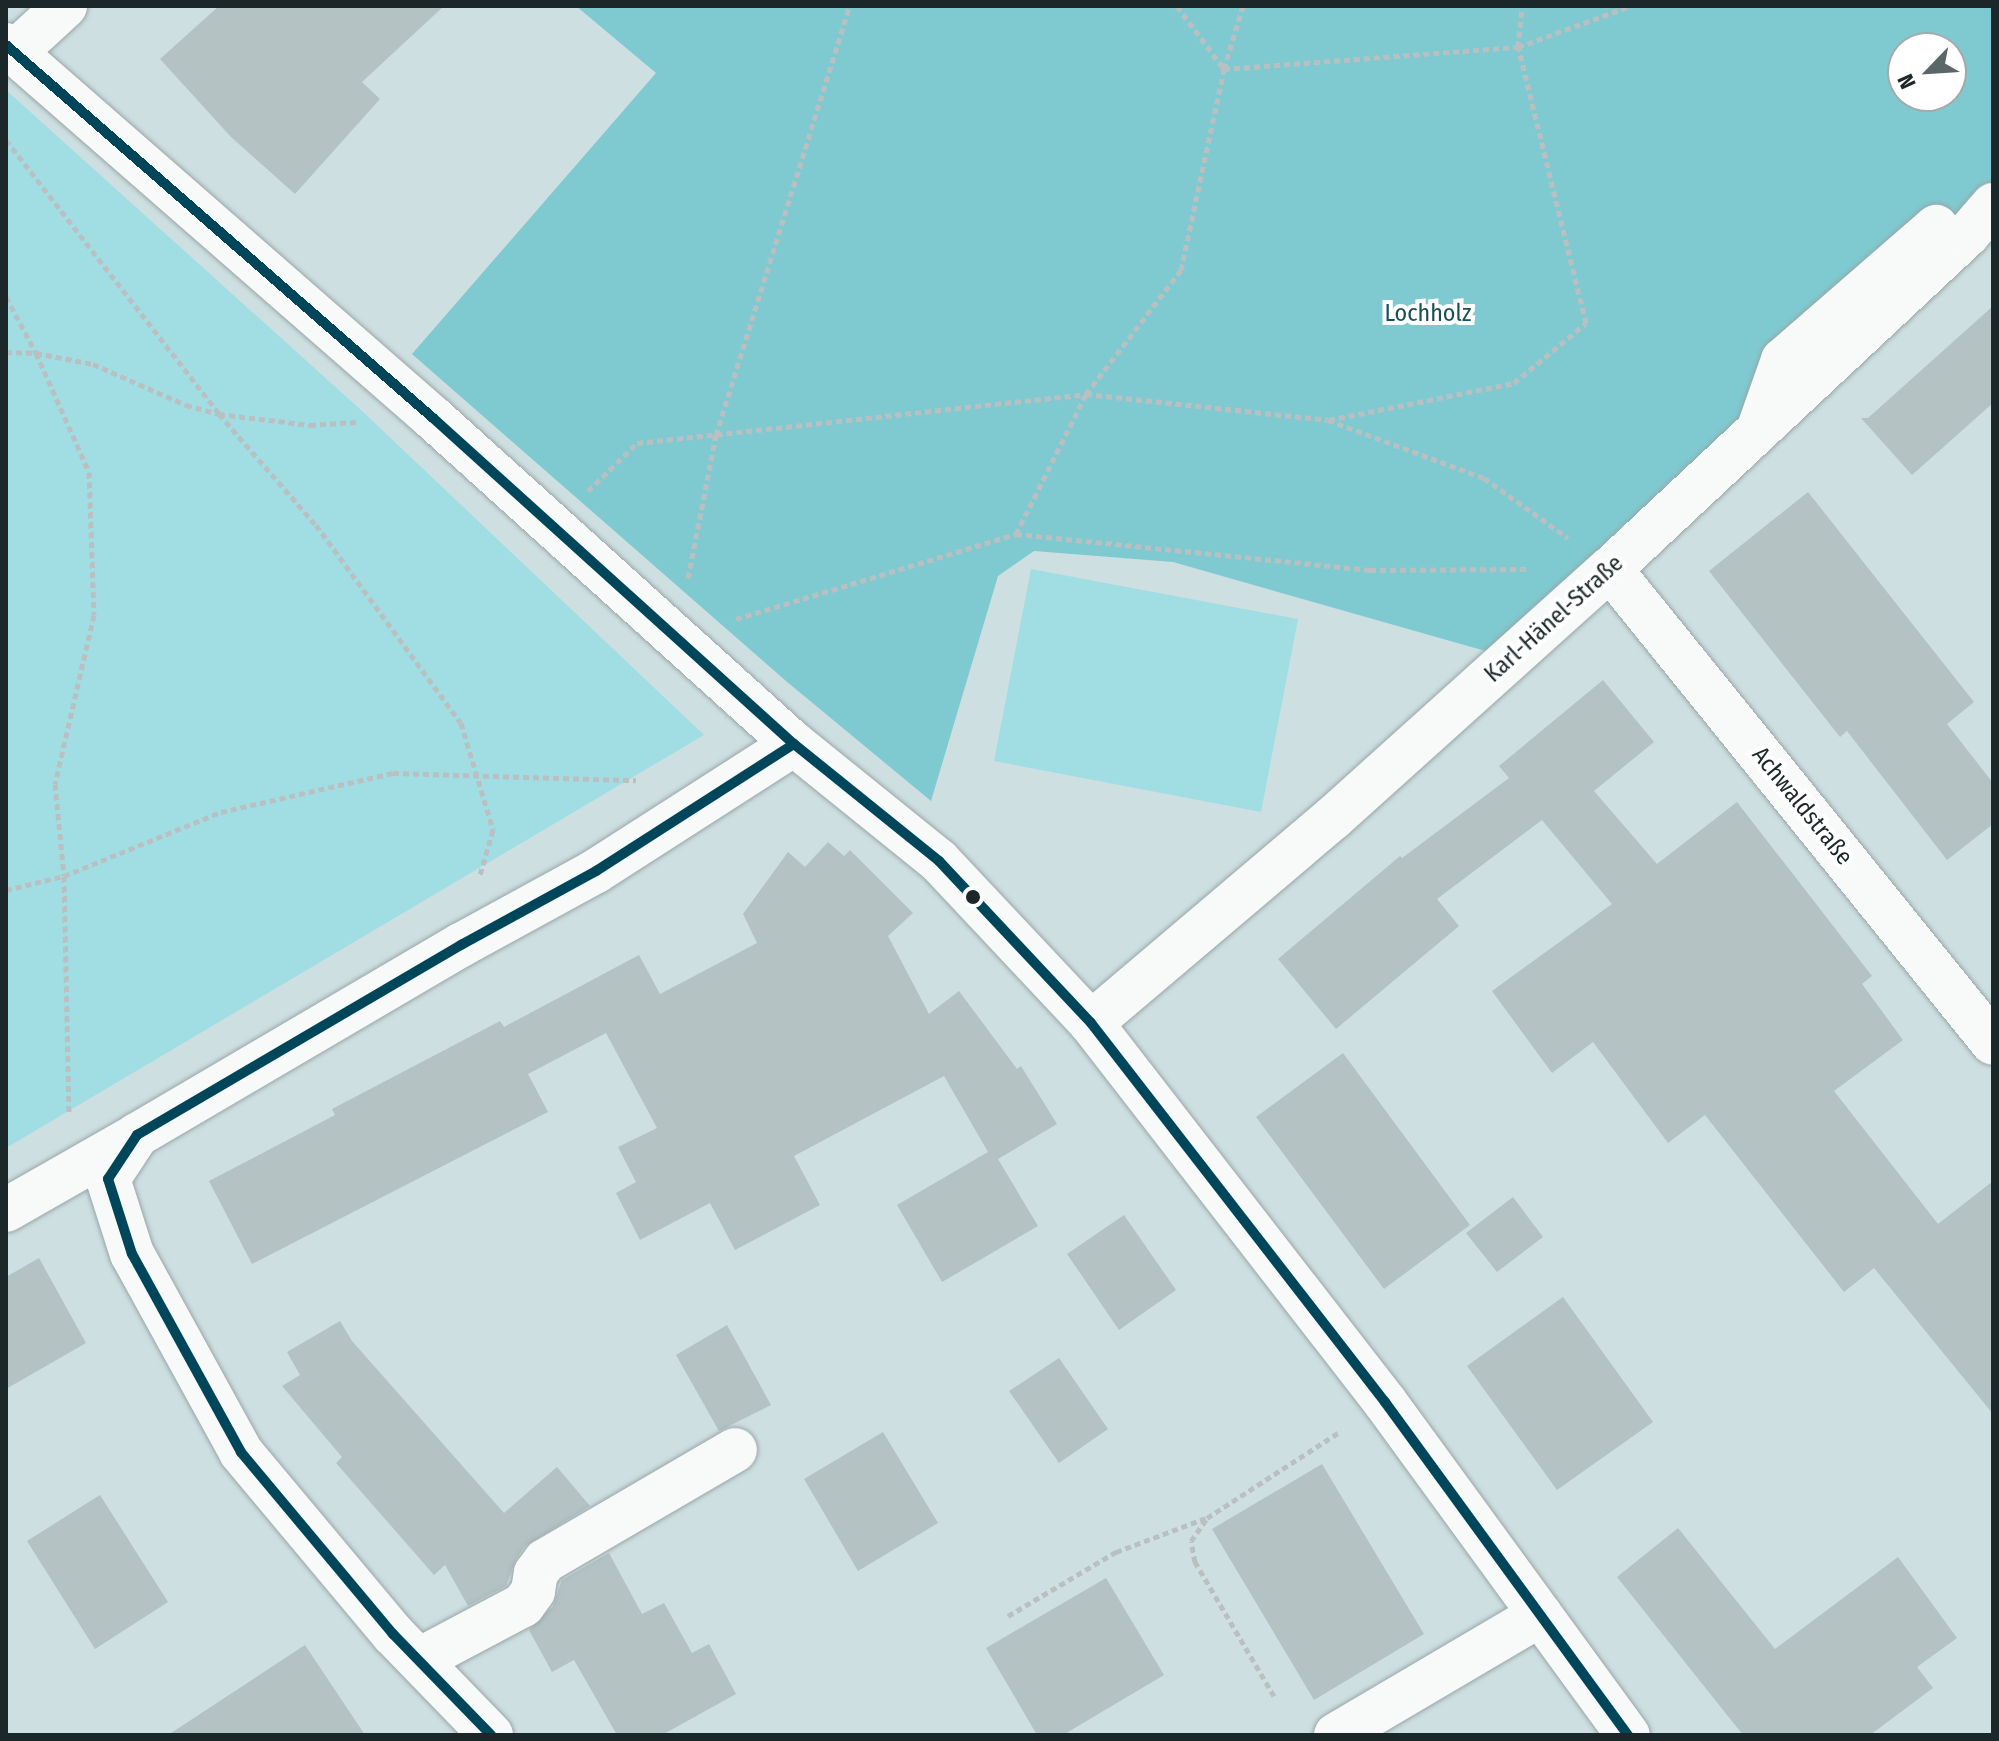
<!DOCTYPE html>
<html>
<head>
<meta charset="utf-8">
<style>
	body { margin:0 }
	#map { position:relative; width:1999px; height:1741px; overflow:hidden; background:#cddfe1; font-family:"Fira Sans Condensed",sans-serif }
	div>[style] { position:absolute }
	.green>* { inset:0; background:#a0dee4 }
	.forest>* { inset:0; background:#7fcad0 }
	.building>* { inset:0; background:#b4c2c4 }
	.path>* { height:5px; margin-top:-2.5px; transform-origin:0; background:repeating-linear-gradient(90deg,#bac0c1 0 6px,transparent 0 10px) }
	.roads { filter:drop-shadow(0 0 2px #99a6a8) drop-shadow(0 0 2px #99a6a8) }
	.minor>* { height:44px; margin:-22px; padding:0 22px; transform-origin:22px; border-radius:22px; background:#f8fafa }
	.bus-1>* { height:10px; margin:-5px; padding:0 5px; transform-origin:5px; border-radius:5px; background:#00465a }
	.dots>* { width:22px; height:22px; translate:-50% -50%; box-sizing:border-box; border:4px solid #fff; border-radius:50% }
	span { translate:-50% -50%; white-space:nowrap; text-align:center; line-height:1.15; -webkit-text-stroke:8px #fff; paint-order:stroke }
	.park-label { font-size:24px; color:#1c4f54 }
	.street-label { font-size:24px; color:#1b2729 }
	.frame { position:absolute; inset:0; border:8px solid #1b2729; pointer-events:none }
	.north { position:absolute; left:1887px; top:32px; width:80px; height:80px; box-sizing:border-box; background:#fff; border:2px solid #a4a9a9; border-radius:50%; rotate:245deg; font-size:22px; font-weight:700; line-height:32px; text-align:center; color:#1b2729 }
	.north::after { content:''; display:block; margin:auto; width:28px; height:36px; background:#596769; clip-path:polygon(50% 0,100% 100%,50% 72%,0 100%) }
</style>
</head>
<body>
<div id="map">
	<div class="green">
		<div style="clip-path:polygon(6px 90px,362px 411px,704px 735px,6px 1148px)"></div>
		<div style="clip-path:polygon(1031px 569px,1298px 619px,1261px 812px,994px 761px)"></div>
	</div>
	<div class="forest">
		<div style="clip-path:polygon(evenodd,576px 6px,1993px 6px,1993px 196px,1489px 652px,1173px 562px,1034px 551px,998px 576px,931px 801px,786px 681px,412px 354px,656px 73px,576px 6px,1903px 48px,1951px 48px,1951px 96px,1903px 96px,1903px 48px)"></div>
	</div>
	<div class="building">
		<div style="clip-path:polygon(219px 6px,444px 6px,362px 82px,380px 99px,295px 194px,231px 137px,160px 59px)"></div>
		<div style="clip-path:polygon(1993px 306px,1993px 403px,1912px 475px,1861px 418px,1868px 418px)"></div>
		<div style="clip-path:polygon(1808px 492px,1974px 702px,1947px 724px,1993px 783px,1993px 824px,1947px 860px,1847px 731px,1840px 737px,1709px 571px)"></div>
		<div style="clip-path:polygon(1603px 680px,1654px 742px,1594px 791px,1657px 864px,1737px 802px,1872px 976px,1862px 984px,1903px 1040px,1834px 1091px,1938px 1224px,1993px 1181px,1993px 1414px,1874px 1268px,1844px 1292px,1705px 1115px,1668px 1143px,1593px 1042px,1552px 1073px,1492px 991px,1612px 904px,1542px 820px,1437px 899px,1459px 926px,1336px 1029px,1278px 959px,1400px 856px,1402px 858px,1509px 778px,1499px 766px)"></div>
		<div style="clip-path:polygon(828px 842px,844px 856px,850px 850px,913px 913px,888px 936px,929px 1014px,959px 991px,1017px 1069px,1021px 1066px,1057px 1124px,998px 1159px,1038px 1226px,942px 1282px,897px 1205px,988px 1152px,944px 1076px,794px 1156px,820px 1205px,735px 1250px,710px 1203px,640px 1240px,616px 1193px,636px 1182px,618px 1147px,657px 1128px,606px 1033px,528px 1074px,548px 1112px,252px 1264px,209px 1181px,335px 1115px,332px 1109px,500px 1021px,504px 1027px,639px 955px,660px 994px,757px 943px,743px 914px,788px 852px,805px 867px)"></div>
		<div style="clip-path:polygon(1343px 1053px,1470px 1225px,1384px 1289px,1256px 1117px)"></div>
		<div style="clip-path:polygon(1513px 1197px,1543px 1237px,1497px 1272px,1466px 1233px)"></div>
		<div style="clip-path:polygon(1124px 1215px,1176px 1290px,1119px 1330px,1067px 1254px)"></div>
		<div style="clip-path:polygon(39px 1258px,86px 1343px,6px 1389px,6px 1277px)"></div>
		<div style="clip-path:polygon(1563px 1297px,1653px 1422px,1557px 1490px,1467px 1366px)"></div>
		<div style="clip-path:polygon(340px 1321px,352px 1341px,504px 1513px,557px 1467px,590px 1506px,525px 1546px,516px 1559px,506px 1586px,468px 1606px,445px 1565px,434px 1575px,336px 1463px,342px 1457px,282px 1386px,300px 1375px,287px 1352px)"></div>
		<div style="clip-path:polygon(727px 1325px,771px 1405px,719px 1431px,676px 1355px)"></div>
		<div style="clip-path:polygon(1059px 1358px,1108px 1429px,1059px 1463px,1009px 1391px)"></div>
		<div style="clip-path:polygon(883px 1432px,938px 1523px,858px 1571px,804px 1479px)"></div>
		<div style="clip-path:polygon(1322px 1464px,1424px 1634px,1314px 1700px,1212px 1529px)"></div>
		<div style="clip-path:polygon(100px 1495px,168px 1602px,95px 1649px,27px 1541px)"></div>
		<div style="clip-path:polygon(1678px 1528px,1775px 1649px,1898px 1557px,1957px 1638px,1917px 1667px,1933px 1688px,1870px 1735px,1743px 1735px,1617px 1577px)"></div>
		<div style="clip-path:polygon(609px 1553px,642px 1614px,664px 1603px,692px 1653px,709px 1644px,736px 1694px,662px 1735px,617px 1735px,574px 1660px,552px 1672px,529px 1630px,553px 1606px,562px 1580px)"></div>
		<div style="clip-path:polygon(1106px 1578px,1164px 1675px,1063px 1735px,1037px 1735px,986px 1648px)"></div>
		<div style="clip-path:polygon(305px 1645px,365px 1735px,168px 1735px)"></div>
	</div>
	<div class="path">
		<div style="left:1177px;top:6px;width:79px;rotate:53.3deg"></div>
		<div style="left:1224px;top:69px;width:295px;rotate:-4.3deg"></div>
		<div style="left:1518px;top:47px;width:119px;rotate:-20.1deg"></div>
		<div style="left:6px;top:140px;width:347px;rotate:52.1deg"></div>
		<div style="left:219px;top:414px;width:147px;rotate:48.9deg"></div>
		<div style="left:316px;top:525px;width:245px;rotate:53.8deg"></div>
		<div style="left:461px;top:723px;width:112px;rotate:73.3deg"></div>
		<div style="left:493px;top:830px;width:47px;rotate:106.1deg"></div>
		<div style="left:6px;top:297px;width:64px;rotate:61.8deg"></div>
		<div style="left:36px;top:353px;width:130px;rotate:66deg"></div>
		<div style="left:89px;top:472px;width:143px;rotate:88deg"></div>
		<div style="left:94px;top:615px;width:173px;rotate:103deg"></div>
		<div style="left:55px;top:784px;width:92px;rotate:84.4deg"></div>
		<div style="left:64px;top:876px;width:236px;rotate:88.8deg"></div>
		<div style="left:6px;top:352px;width:30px;rotate:2deg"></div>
		<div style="left:36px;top:353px;width:58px;rotate:10.9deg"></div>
		<div style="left:93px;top:364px;width:102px;rotate:23.8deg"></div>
		<div style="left:186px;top:405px;width:34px;rotate:15deg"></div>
		<div style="left:219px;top:414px;width:92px;rotate:6.9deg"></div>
		<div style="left:310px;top:425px;width:46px;rotate:-3.7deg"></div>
		<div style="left:1329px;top:420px;width:189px;rotate:-11.3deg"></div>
		<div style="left:1514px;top:383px;width:94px;rotate:-39.8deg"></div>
		<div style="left:1586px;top:323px;width:284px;rotate:-103.8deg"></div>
		<div style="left:1518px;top:47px;width:41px;rotate:-84.4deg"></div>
		<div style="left:588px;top:491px;width:69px;rotate:-44.4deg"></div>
		<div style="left:637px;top:443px;width:452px;rotate:-6.2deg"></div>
		<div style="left:1086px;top:394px;width:156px;rotate:-52.5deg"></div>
		<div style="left:1181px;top:270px;width:206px;rotate:-77.9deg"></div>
		<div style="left:1224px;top:69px;width:66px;rotate:-73.2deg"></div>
		<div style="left:1016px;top:534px;width:356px;rotate:5.8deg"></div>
		<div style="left:1370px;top:570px;width:159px;rotate:-0.4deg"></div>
		<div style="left:688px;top:578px;width:146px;rotate:-78.9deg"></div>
		<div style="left:716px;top:435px;width:449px;rotate:-72.7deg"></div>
		<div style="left:736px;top:619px;width:293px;rotate:-16.9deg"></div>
		<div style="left:1016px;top:534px;width:157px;rotate:-63.4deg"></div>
		<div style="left:1086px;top:394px;width:243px;rotate:6.1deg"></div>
		<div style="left:1328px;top:420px;width:166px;rotate:20.4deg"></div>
		<div style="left:1484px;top:478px;width:103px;rotate:35.5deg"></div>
		<div style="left:6px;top:890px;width:60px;rotate:-13.6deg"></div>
		<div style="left:64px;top:876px;width:170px;rotate:-22.2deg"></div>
		<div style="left:221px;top:812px;width:176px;rotate:-12.8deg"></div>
		<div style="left:393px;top:773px;width:243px;rotate:1.7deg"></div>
		<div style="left:1008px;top:1616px;width:126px;rotate:-30.7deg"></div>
		<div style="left:1116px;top:1552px;width:96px;rotate:-20.7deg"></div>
		<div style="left:1274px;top:1696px;width:156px;rotate:-120.5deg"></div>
		<div style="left:1195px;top:1562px;width:21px;rotate:-101deg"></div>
		<div style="left:1191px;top:1541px;width:28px;rotate:-55deg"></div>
		<div style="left:1207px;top:1518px;width:160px;rotate:-33deg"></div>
	</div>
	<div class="roads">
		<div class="minor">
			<div style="left:6px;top:45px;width:567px;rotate:41.14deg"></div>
			<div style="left:433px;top:418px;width:486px;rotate:42.1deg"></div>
			<div style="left:794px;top:744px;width:186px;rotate:38.9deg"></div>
			<div style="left:939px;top:861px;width:222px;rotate:46.8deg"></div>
			<div style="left:1091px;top:1023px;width:480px;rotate:52.2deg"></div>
			<div style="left:1385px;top:1402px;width:412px;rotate:53.9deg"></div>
			<div style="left:15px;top:52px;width:68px;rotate:-42.6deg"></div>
			<div style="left:1760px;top:425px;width:69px;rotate:-70.5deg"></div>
			<div style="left:1783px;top:360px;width:203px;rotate:-41deg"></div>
			<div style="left:1610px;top:569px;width:609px;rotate:51.06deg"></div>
			<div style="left:1091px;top:1023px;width:317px;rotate:-40.3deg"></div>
			<div style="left:1333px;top:818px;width:372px;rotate:-42deg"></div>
			<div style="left:1610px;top:569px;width:489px;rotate:-43.1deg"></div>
			<div style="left:1967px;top:235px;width:40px;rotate:-49deg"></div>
			<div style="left:6px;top:1210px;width:145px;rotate:-29.7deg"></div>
			<div style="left:419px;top:1660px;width:118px;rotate:-27.9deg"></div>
			<div style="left:523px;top:1605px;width:17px;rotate:-54deg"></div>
			<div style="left:533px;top:1591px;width:18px;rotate:-81deg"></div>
			<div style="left:536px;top:1573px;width:15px;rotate:-53deg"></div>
			<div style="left:545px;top:1561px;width:220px;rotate:-30.3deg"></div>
			<div style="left:491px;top:1735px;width:141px;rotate:-134.1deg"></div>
			<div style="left:393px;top:1634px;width:237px;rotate:-129.9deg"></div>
			<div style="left:241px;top:1452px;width:226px;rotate:-118.8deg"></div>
			<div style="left:132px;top:1254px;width:79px;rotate:-107.7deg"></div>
			<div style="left:108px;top:1179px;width:53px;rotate:-56.6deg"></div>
			<div style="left:137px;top:1135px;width:376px;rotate:-30.4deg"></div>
			<div style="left:461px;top:945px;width:154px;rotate:-28.7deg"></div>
			<div style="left:596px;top:871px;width:235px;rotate:-32.7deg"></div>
			<div style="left:1336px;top:1735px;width:237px;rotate:-30.5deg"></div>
		</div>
	</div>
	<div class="bus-1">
		<div style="left:6px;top:45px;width:567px;rotate:41.14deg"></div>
		<div style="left:433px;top:418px;width:486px;rotate:42.1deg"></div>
		<div style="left:794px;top:744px;width:186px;rotate:38.9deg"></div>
		<div style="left:939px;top:861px;width:222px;rotate:46.8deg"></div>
		<div style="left:1091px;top:1023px;width:480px;rotate:52.2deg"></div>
		<div style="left:1385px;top:1402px;width:412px;rotate:53.9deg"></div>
		<div style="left:491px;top:1735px;width:141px;rotate:-134.1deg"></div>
		<div style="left:393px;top:1634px;width:237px;rotate:-129.9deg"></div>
		<div style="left:241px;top:1452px;width:226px;rotate:-118.8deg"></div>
		<div style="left:132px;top:1254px;width:79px;rotate:-107.7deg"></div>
		<div style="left:108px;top:1179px;width:53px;rotate:-56.6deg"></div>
		<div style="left:137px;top:1135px;width:376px;rotate:-30.4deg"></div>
		<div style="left:461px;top:945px;width:154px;rotate:-28.7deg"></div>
		<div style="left:596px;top:871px;width:235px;rotate:-32.7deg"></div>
	</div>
	<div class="dots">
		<div style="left:973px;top:897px;background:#1b2729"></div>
	</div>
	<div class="park-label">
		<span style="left:1428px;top:314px">Lochholz</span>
	</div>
	<div class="street-label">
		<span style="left:1554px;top:619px;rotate:-42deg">Karl-Hänel-Straße</span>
		<span style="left:1802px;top:806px;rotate:51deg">Achwaldstraße</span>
	</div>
	<div class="frame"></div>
	<div class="north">N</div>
</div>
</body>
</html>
